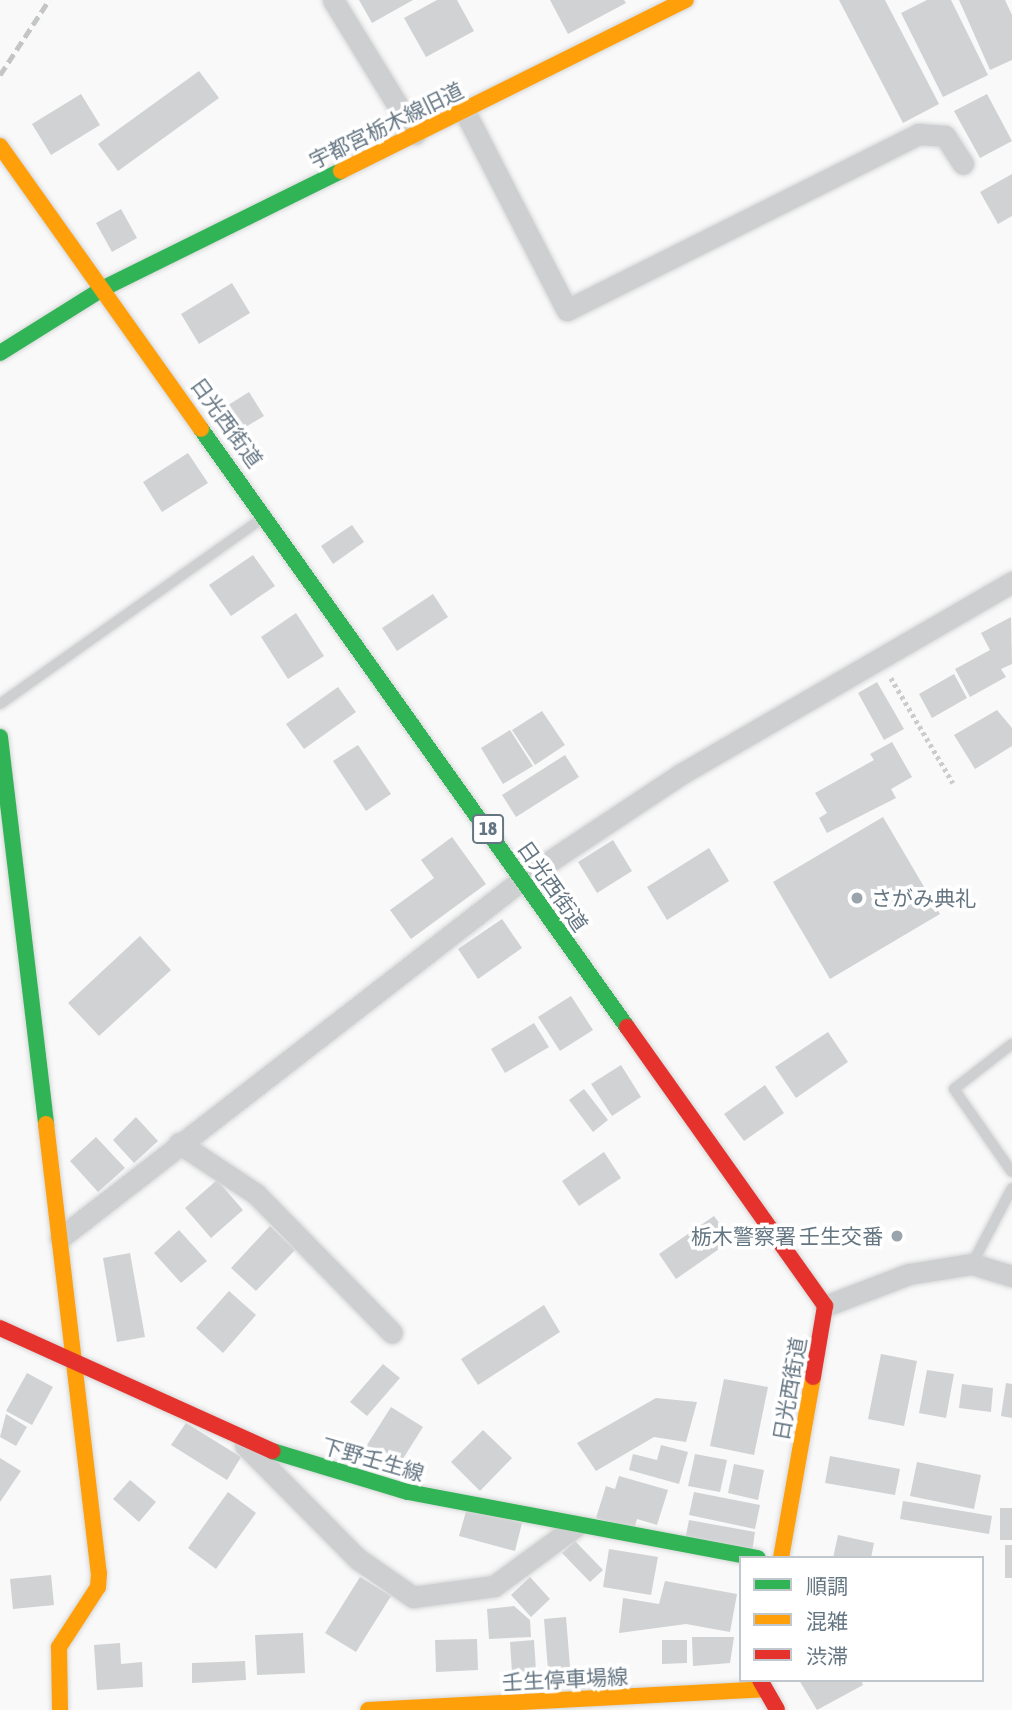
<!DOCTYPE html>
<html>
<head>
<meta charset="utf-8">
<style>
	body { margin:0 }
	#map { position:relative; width:1012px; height:1710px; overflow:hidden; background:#f9f9f9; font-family:"Asap Condensed","Noto Sans JP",sans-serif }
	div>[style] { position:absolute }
	.building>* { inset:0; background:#d0d2d3 }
	.path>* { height:4.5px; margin-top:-2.25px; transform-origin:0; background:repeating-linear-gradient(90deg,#cbcccd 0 3.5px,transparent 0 7px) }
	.roads { filter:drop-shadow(0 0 2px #d5d6d7) drop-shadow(0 0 2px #d5d6d7) }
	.lane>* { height:10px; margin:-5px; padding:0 5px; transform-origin:5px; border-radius:5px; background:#cecfd0 }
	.street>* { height:21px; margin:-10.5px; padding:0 10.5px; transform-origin:10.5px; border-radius:10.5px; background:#cecfd0 }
	.fast>* { height:16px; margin:-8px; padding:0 8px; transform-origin:8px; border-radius:8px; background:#30b455 }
	.slow>* { height:16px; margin:-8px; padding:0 8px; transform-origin:8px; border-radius:8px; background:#ff9f0a }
	.jam>* { height:16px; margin:-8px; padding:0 8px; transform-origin:8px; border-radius:8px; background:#e5322d }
	.rail>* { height:5px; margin-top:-2.5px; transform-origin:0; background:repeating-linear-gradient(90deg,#c3c5c6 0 10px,transparent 0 15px) }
	.dots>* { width:19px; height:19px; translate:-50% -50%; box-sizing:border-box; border:4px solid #fff; border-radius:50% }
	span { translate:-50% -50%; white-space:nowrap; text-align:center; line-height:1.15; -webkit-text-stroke:7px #fff; paint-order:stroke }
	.shield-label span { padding:2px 5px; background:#fff; border:2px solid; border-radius:5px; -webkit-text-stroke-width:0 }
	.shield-label { font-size:19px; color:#657683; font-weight:700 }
	.street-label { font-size:21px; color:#657683 }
	.poi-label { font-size:21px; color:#657683 }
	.left { translate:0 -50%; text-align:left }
	.right { translate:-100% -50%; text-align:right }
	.legend { position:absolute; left:739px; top:1556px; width:245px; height:126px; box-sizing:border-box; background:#fff; border:2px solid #c1c8cd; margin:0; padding:9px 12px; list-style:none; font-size:21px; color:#657683 }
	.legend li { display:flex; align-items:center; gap:14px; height:35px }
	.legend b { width:35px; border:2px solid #c1c8cd }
</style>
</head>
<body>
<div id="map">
	<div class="building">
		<div style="clip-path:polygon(359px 0,413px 0,372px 23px)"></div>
		<div style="clip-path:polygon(437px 0,457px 0,474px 31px,426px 57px,404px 18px)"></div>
		<div style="clip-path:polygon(550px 0,624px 0,626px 3px,568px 34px)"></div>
		<div style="clip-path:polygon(839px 0,885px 0,939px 104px,903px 123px)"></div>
		<div style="clip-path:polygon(927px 0,951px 0,988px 75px,943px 97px,901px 13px)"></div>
		<div style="clip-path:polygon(959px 0,1005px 0,1012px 15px,1012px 60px,990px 70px)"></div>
		<div style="clip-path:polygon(199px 71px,219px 98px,118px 171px,98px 144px)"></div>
		<div style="clip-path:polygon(81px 94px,100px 125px,51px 155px,32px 124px)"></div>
		<div style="clip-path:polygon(987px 94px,1012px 141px,980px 158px,954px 111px)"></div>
		<div style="clip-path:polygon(1012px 174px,1012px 216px,998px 224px,980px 192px)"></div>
		<div style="clip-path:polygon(121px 209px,137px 238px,112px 252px,96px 223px)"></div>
		<div style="clip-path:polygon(232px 283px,250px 313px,199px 344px,181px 314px)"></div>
		<div style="clip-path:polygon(249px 392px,264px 416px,239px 431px,225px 407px)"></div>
		<div style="clip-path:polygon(188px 453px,208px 483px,162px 512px,143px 482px)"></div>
		<div style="clip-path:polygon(352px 525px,364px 542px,333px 564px,321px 546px)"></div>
		<div style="clip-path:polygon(253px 555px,275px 586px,231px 616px,209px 585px)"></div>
		<div style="clip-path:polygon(433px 594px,448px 617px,397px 651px,382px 628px)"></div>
		<div style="clip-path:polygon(296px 613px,324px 656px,288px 679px,261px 637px)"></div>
		<div style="clip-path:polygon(1011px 617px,1012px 664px,1001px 669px,1006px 677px,970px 697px,955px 669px,990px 650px,981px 633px)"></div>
		<div style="clip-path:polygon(954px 674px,967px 698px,932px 718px,919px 694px)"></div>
		<div style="clip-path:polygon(877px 682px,904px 729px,884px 740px,858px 693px)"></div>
		<div style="clip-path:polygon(338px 687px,356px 712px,304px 749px,286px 724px)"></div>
		<div style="clip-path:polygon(997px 710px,1012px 728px,1012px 746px,975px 769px,954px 735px)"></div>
		<div style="clip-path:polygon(542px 711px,565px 745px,535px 765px,512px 730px)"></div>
		<div style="clip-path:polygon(510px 730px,533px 766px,503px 784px,481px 748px)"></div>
		<div style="clip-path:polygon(892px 742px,912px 777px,891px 789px,896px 798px,827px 833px,819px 818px,827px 813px,815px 793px,874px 760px,870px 754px)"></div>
		<div style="clip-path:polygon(358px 745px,391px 794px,366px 811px,333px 761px)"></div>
		<div style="clip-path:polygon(565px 755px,579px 777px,516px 817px,502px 795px)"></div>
		<div style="clip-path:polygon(883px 817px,940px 914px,830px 979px,773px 882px)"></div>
		<div style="clip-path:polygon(452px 837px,486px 884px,411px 939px,390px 910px,434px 878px,421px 860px)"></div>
		<div style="clip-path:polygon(613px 840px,632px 871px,597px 893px,578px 862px)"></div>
		<div style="clip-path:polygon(709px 848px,729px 881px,667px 920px,647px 887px)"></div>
		<div style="clip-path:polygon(502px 919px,522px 948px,478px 979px,458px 949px)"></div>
		<div style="clip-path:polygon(140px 936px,171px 970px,99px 1036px,68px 1003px)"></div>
		<div style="clip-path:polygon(571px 996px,593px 1030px,560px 1051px,538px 1017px)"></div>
		<div style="clip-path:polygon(534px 1023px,549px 1047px,505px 1073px,491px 1049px)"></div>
		<div style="clip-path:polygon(828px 1032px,848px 1062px,796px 1098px,775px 1067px)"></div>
		<div style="clip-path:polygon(621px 1065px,641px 1097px,612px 1116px,591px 1084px)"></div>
		<div style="clip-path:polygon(765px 1085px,784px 1113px,744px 1141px,724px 1114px)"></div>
		<div style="clip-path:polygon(584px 1089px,608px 1120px,593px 1132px,569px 1100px)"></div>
		<div style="clip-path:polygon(136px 1117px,158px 1141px,134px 1163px,113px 1140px)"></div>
		<div style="clip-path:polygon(96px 1137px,125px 1168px,98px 1192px,70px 1161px)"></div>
		<div style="clip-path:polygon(604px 1152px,621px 1178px,579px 1206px,562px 1181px)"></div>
		<div style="clip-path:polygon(217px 1180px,243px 1210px,211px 1238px,185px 1208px)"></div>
		<div style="clip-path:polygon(714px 1216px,732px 1240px,676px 1279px,659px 1254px)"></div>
		<div style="clip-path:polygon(270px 1226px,295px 1250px,256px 1291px,231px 1268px)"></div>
		<div style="clip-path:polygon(179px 1230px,207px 1261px,181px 1283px,154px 1253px)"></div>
		<div style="clip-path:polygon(130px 1253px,145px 1337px,117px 1342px,103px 1258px)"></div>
		<div style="clip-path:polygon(229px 1291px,256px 1315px,223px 1353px,196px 1328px)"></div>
		<div style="clip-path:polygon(544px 1305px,560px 1332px,478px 1385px,461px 1359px)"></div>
		<div style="clip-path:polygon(881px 1354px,917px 1361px,904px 1426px,868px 1419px)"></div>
		<div style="clip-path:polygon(383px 1364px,400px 1378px,367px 1416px,350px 1402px)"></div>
		<div style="clip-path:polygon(927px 1370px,954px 1374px,946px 1418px,919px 1413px)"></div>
		<div style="clip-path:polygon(27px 1373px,53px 1387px,32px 1425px,6px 1411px)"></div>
		<div style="clip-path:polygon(724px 1379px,768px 1387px,754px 1455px,710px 1446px)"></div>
		<div style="clip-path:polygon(1006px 1383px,1012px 1384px,1012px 1418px,1001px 1416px)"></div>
		<div style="clip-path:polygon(962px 1384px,993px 1388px,991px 1412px,959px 1408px)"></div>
		<div style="clip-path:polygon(656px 1398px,697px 1402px,686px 1442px,654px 1437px,596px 1471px,577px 1443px)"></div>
		<div style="clip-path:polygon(391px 1407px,423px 1427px,392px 1476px,360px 1456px)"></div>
		<div style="clip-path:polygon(6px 1414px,27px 1427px,16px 1446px,0 1437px)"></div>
		<div style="clip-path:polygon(186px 1423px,241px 1457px,227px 1480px,171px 1445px)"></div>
		<div style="clip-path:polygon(483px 1430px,512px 1458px,480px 1491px,451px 1462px)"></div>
		<div style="clip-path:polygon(661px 1445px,688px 1452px,679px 1484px,629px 1470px,633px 1454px,657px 1460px)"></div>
		<div style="clip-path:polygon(695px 1454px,727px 1460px,720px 1492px,688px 1486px)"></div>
		<div style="clip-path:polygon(830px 1456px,900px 1469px,895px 1495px,825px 1483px)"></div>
		<div style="clip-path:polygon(0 1458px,21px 1471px,0 1502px)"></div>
		<div style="clip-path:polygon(917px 1462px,981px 1475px,974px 1509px,910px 1496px)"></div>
		<div style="clip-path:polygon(734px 1464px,764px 1470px,758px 1500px,728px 1493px)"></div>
		<div style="clip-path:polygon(619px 1476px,668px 1490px,657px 1525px,637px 1519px,634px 1529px,596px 1518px,606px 1486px,615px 1489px)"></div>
		<div style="clip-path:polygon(130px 1480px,156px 1502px,139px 1522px,113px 1499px)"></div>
		<div style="clip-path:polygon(228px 1492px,256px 1513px,216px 1569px,188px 1548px)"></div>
		<div style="clip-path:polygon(694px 1492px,760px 1505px,755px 1529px,689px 1515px)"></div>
		<div style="clip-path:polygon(903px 1501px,992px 1516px,989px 1534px,900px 1519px)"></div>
		<div style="clip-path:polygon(467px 1508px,522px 1523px,515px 1551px,459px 1536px)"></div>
		<div style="clip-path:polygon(1000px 1508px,1012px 1508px,1012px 1540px,1000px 1540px)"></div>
		<div style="clip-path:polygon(689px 1520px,755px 1532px,752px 1552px,685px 1540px)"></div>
		<div style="clip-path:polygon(838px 1535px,874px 1543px,871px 1558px,833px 1558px)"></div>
		<div style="clip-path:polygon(575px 1541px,603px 1570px,590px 1582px,562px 1553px)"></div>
		<div style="clip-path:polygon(1005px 1545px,1012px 1545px,1012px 1578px,1005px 1578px)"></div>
		<div style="clip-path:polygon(609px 1549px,658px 1557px,651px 1595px,603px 1587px)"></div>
		<div style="clip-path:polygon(51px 1575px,54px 1605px,13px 1609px,10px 1579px)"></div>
		<div style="clip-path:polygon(360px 1577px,391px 1596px,356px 1652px,325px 1633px)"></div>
		<div style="clip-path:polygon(530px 1577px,550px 1599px,531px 1617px,511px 1595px)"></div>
		<div style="clip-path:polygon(665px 1581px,737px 1594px,730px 1632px,686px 1624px,619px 1633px,623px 1598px,659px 1604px)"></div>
		<div style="clip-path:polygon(514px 1606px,530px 1620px,531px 1637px,489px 1639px,487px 1609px)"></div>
		<div style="clip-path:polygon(566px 1617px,570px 1667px,548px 1670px,544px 1619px)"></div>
		<div style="clip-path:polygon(303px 1633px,305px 1673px,257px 1675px,255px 1635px)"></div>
		<div style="clip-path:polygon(692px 1637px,734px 1637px,730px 1663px,693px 1666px)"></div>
		<div style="clip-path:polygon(477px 1639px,478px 1670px,436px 1672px,435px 1640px)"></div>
		<div style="clip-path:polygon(534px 1640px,536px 1671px,512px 1673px,510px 1642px)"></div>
		<div style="clip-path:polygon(662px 1640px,687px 1640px,687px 1663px,662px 1664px)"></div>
		<div style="clip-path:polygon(120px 1643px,121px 1664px,142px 1662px,143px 1687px,97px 1690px,94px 1645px)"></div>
		<div style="clip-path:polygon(245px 1661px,246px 1680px,192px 1683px,192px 1663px)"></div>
		<div style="clip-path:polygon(799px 1680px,861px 1680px,863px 1685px,817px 1710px)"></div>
	</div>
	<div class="path">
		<div style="left:891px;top:678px;width:122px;rotate:59.4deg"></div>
	</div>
	<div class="roads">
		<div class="lane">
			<div style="left:0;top:704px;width:319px;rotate:-35.3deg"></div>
			<div style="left:1012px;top:1044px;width:73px;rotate:142.2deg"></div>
			<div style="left:954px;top:1089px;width:101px;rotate:55.1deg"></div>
			<div style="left:972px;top:1264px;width:86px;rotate:-62.2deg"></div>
		</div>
		<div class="street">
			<div style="left:333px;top:0;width:157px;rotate:58.5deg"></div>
			<div style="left:464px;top:110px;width:225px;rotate:62.8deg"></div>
			<div style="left:567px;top:310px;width:393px;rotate:-26.6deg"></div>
			<div style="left:918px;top:134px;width:27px;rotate:4deg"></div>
			<div style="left:945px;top:136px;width:33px;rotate:57deg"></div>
			<div style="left:179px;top:1143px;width:92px;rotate:33.5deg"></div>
			<div style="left:256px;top:1194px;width:194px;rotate:45.6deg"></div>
			<div style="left:60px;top:1238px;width:586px;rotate:-37.79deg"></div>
			<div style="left:523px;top:879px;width:190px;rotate:-33.6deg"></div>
			<div style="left:681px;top:774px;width:383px;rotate:-30.1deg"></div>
			<div style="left:825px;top:1306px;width:90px;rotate:-20.9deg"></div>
			<div style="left:909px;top:1274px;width:64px;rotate:-9deg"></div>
			<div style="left:972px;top:1264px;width:42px;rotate:16.7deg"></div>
			<div style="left:245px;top:1445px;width:161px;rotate:45.3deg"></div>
			<div style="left:358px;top:1559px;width:67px;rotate:34.6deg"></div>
			<div style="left:413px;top:1597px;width:82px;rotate:-7.7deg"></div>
			<div style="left:494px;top:1586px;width:102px;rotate:-36.2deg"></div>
		</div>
		<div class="fast">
			<div style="left:0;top:353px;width:123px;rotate:-32deg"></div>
			<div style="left:104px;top:288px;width:264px;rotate:-26.3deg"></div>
			<div style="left:201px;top:429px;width:734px;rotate:54.53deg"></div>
			<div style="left:0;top:737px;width:390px;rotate:83.2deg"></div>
			<div style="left:272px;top:1451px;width:142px;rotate:16.8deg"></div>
			<div style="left:408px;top:1492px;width:356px;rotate:10.7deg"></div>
		</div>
		<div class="slow">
			<div style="left:0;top:146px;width:347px;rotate:54.6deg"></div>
			<div style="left:341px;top:171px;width:385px;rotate:-26.4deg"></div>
			<div style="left:46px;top:1124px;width:452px;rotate:83.3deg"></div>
			<div style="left:99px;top:1573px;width:14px;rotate:94deg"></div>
			<div style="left:98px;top:1587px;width:72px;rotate:123deg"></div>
			<div style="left:59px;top:1647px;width:63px;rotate:89.1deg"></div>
			<div style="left:781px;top:1558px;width:184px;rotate:-80deg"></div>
			<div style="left:368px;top:1710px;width:397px;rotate:-3deg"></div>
		</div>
		<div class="jam">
			<div style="left:627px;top:1027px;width:342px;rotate:54.6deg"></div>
			<div style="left:825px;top:1306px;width:72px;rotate:99.6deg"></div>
			<div style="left:0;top:1328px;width:299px;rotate:24.3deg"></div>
			<div style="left:760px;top:1680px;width:34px;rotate:60deg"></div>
		</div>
	</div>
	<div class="rail">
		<div style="left:0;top:75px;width:90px;rotate:-56.8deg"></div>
	</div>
	<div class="dots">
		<div style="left:857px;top:898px;background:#99a4ac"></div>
		<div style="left:897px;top:1236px;background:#99a4ac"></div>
	</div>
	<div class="shield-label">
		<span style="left:488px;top:829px">18</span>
	</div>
	<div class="street-label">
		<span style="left:386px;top:125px;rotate:-26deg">宇都宮栃木線旧道</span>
		<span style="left:227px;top:422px;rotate:54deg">日光西街道</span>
		<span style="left:553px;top:886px;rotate:55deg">日光西街道</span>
		<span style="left:789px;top:1389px;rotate:-80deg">日光西街道</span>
		<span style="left:373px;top:1459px;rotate:16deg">下野壬生線</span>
		<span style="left:565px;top:1679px;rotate:-3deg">壬生停車場線</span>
	</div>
	<div class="poi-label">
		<span class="left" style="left:871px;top:898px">さがみ典礼</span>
		<span class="right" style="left:883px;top:1236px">栃木警察署 壬生交番</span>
	</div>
	<ul class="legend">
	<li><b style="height:9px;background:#30b455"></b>順調</li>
	<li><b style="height:9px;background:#ff9f0a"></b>混雑</li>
	<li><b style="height:9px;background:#e5322d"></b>渋滞</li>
	</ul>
</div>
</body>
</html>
